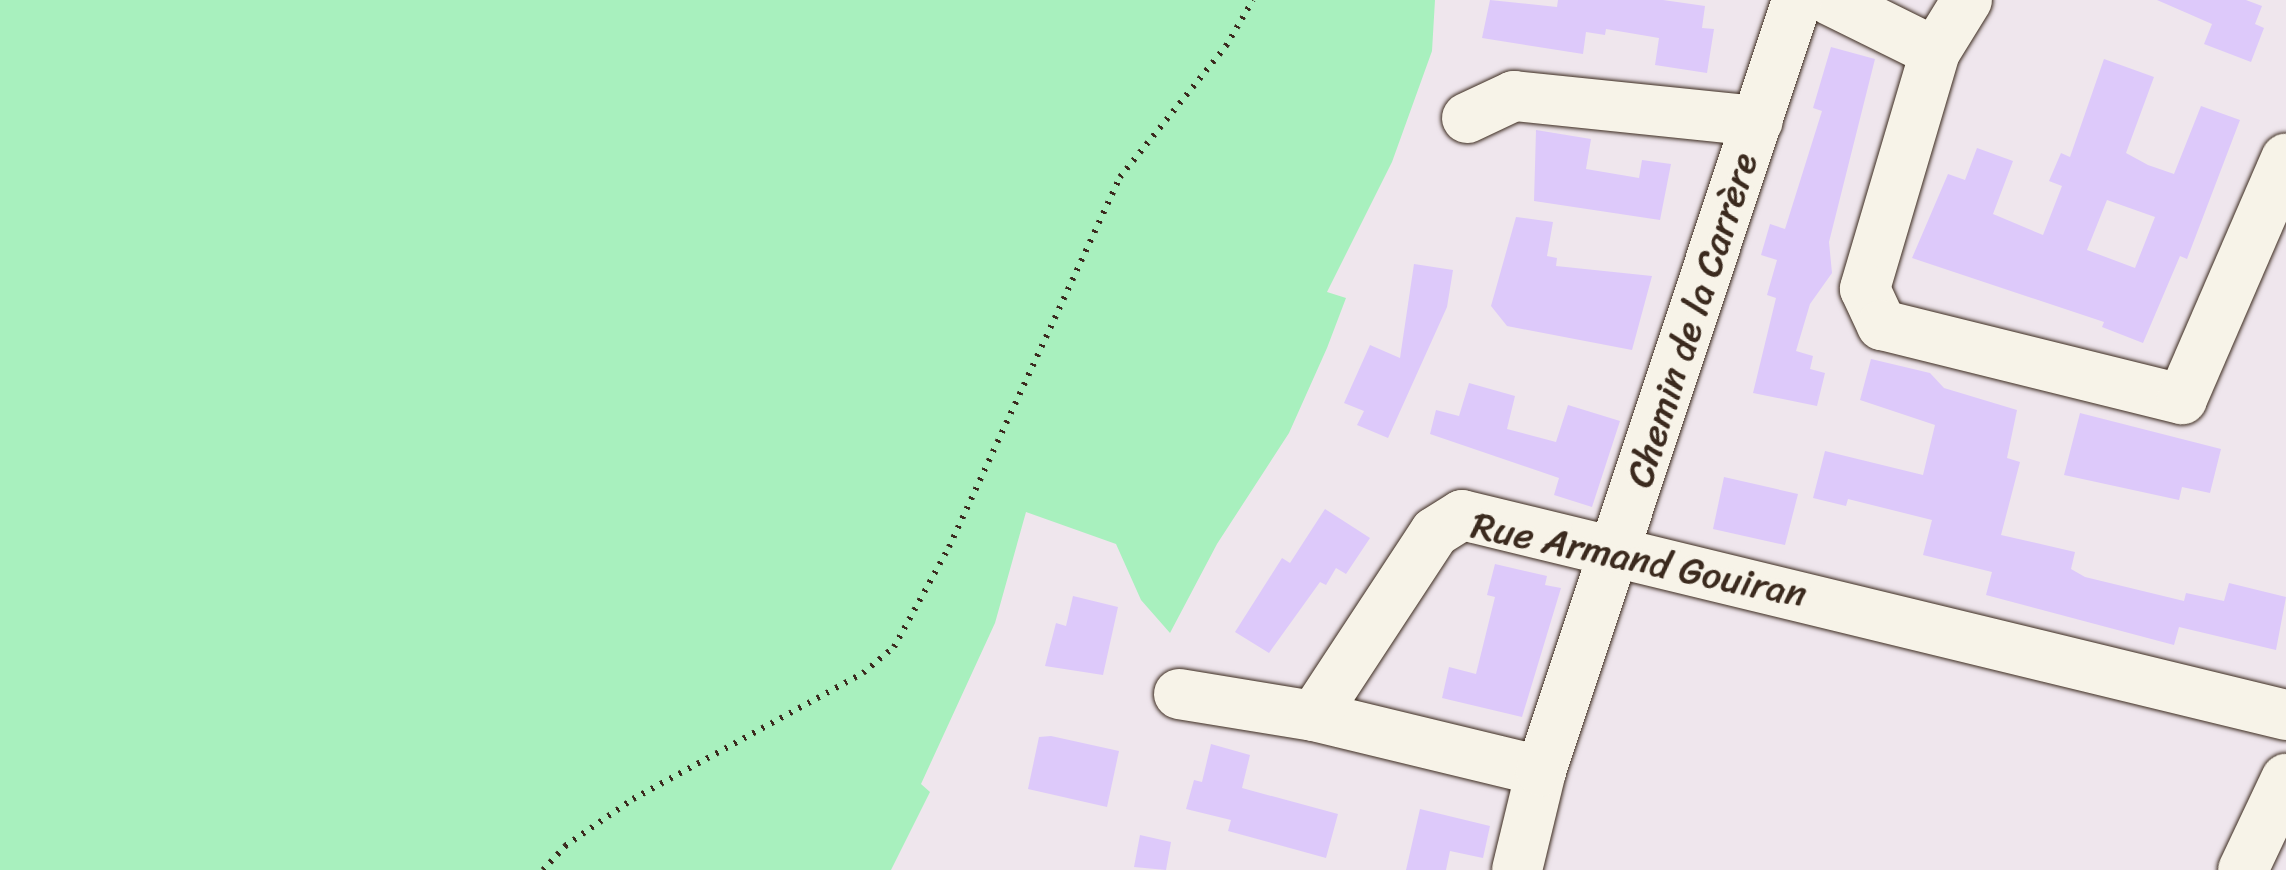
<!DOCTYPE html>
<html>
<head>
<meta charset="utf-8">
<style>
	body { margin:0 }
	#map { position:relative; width:2286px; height:870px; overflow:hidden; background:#efe6ed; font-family:Sriracha,sans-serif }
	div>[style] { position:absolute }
	.green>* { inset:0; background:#a8f0be }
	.building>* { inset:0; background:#ddc9fa }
	.path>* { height:6px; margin-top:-3px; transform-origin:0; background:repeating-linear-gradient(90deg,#3b2a1e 0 2.5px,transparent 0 10.5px) }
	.roads { filter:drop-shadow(0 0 2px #3b2a1e) drop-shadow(0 0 2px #3b2a1e) }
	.minor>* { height:50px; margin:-25px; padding:0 25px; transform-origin:25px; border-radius:25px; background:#f7f3e8 }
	span { translate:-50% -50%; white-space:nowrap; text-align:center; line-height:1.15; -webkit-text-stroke:9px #f7f3e8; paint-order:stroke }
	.street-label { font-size:38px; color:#3b2a1e }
</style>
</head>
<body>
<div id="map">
	<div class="green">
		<div style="clip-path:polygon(0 0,1435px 0,1432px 51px,1392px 162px,1327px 292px,1346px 298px,1327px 348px,1289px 433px,1217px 544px,1170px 633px,1141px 600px,1116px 544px,1026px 512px,995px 623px,921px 784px,930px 792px,891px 870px,0 870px)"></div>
	</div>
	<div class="building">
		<div style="clip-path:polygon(1490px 0,1557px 7px,1558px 0,1663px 0,1705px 6px,1702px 28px,1714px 29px,1707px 73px,1655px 65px,1659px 38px,1606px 29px,1605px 35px,1586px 32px,1583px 54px,1482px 38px)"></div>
		<div style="clip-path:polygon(2157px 0,2246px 0,2262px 6px,2255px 24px,2264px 28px,2251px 62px,2204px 44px,2212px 24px)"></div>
		<div style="clip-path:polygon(1831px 47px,1875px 59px,1829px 242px,1832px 273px,1810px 304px,1796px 351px,1813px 356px,1810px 369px,1825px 373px,1817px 406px,1753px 393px,1776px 298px,1767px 295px,1777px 260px,1761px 255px,1770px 224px,1785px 229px,1822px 111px,1813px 108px)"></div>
		<div style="clip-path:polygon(evenodd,2104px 59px,2154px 77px,2126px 153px,2148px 165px,2174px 174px,2201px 106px,2240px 120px,2187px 259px,2180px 256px,2143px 343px,2102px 327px,2104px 322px,1912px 258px,1948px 174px,1965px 180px,1977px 148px,2013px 161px,1993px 214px,2043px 235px,2062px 186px,2049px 181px,2061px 153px,2070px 157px,2104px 59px,2107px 200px,2155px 217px,2135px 268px,2087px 250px,2107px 200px)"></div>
		<div style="clip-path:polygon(1536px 130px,1591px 139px,1586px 169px,1639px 178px,1642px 160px,1671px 164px,1660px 220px,1534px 201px)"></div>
		<div style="clip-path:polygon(1516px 217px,1553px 222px,1547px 256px,1557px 258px,1556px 266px,1652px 276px,1632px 350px,1507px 326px,1491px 306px)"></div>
		<div style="clip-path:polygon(1414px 264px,1453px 270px,1447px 307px,1388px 438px,1357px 425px,1364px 411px,1344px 403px,1370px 345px,1400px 358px)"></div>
		<div style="clip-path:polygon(1871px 359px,1930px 373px,1944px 388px,2017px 410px,2007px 458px,2020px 462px,2001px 535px,2075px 552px,2071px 569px,2085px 577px,2184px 601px,2186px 593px,2224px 601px,2229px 583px,2286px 597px,2276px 650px,2179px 627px,2174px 645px,1986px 595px,1992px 572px,1923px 555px,1932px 520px,1848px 499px,1846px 506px,1813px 498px,1825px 451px,1923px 475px,1935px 425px,1860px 400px)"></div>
		<div style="clip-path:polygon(1469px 383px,1515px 396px,1507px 429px,1556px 442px,1568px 405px,1620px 421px,1592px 507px,1554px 495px,1559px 478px,1430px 434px,1436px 410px,1459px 416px)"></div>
		<div style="clip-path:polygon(2080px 413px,2221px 449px,2210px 493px,2182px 487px,2179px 500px,2064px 475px)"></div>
		<div style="clip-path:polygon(1724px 477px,1798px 494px,1785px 545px,1713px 529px)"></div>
		<div style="clip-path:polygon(1325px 509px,1370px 538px,1346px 574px,1336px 568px,1326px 585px,1320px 582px,1269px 653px,1235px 632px,1282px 558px,1290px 563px)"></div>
		<div style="clip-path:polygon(1495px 564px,1547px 576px,1545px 585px,1561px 588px,1522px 717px,1442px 698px,1449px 667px,1476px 674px,1495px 597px,1487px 595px)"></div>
		<div style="clip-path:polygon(1073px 596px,1118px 607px,1103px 675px,1045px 666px,1056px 623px,1066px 626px)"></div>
		<div style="clip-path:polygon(1051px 736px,1119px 751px,1107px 807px,1028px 789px,1039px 737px)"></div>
		<div style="clip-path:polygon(1211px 744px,1250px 755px,1242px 788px,1338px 814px,1326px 858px,1228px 831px,1231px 820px,1186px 809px,1194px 780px,1202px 782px)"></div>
		<div style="clip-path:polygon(1420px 809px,1490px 826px,1483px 858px,1450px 851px,1446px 870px,1406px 870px)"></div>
		<div style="clip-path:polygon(1140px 835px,1171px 842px,1166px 870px,1134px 867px)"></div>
	</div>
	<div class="path">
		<div style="left:543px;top:870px;width:33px;rotate:-47deg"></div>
		<div style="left:565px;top:846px;width:83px;rotate:-34.7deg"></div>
		<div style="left:633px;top:799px;width:262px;rotate:-28.7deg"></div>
		<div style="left:863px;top:673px;width:40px;rotate:-40deg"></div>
		<div style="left:894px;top:647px;width:114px;rotate:-61.2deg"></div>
		<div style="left:949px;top:547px;width:408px;rotate:-65.2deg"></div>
		<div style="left:1120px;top:177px;width:169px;rotate:-51deg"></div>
		<div style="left:1226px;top:46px;width:53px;rotate:-59.6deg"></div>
	</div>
	<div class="roads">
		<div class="minor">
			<div style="left:1830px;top:0;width:117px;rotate:26.3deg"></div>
			<div style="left:1935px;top:52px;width:61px;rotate:-58.4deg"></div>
			<div style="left:1935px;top:52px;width:247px;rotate:106.5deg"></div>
			<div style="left:1865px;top:289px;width:40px;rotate:65deg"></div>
			<div style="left:1882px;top:325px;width:309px;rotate:13.9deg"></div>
			<div style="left:2182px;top:399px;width:262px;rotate:-66.6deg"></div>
			<div style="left:1467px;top:118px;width:52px;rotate:-25.1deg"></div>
			<div style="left:1514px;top:96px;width:245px;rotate:5.9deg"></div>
			<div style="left:1179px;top:694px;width:137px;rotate:9.3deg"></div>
			<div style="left:1541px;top:771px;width:234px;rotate:-166.4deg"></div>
			<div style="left:1314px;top:716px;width:220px;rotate:-56.7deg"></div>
			<div style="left:1435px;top:532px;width:32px;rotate:-32deg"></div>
			<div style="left:1462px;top:515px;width:848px;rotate:13.64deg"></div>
			<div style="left:1517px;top:870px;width:102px;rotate:-76.4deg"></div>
			<div style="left:1541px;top:771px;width:812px;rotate:-71.63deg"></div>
			<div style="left:2243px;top:870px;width:101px;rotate:-64.7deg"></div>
		</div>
	</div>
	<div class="street-label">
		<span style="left:1692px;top:320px;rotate:-72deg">Chemin de la Carrère</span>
		<span style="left:1639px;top:560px;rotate:12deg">Rue Armand Gouiran</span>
	</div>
</div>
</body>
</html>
